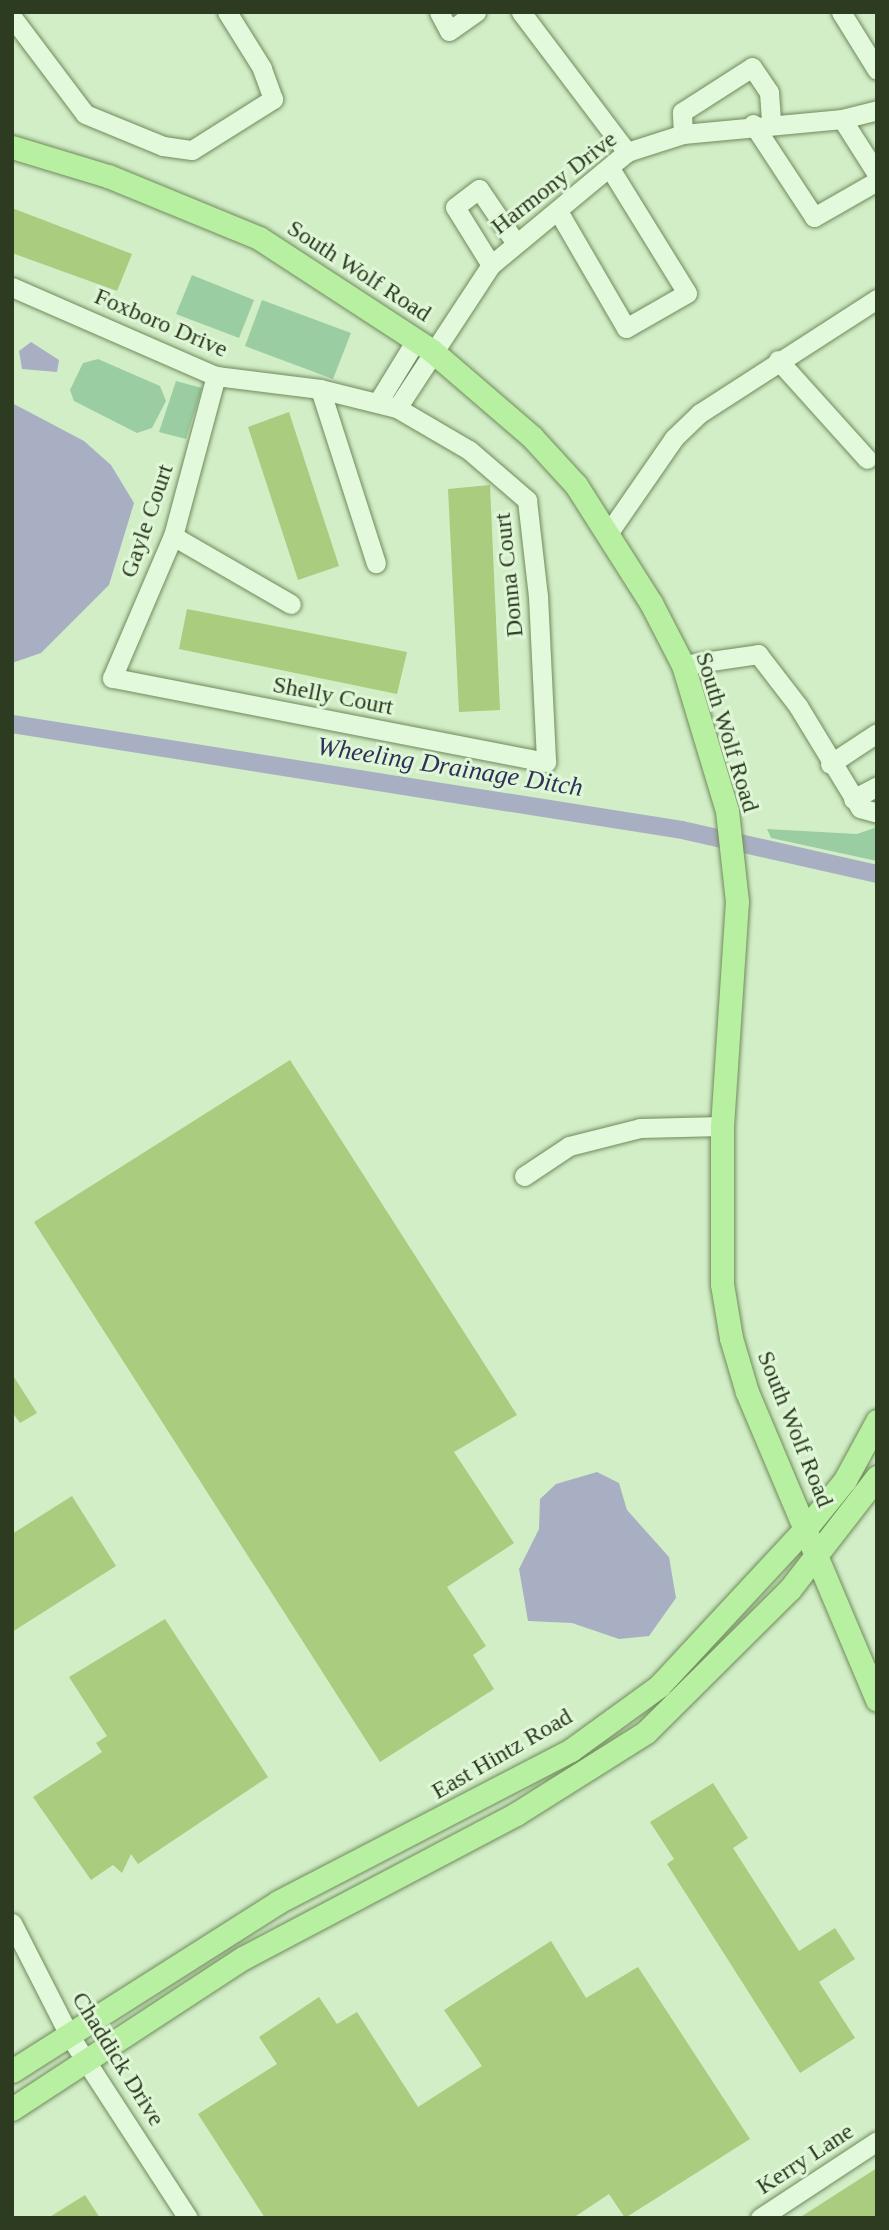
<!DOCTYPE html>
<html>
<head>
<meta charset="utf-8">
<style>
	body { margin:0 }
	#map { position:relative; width:889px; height:2230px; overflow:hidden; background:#d2eec7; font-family:Georgia,serif }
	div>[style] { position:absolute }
	.green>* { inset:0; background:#9bcda2 }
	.water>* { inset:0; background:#a8afc2 }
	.canal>* { height:18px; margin:-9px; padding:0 9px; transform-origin:9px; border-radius:9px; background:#a8afc2 }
	.building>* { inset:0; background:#a9cc7e }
	.roads { filter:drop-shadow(0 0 2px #718a5c) drop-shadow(0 0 2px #718a5c) }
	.minor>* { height:19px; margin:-9.5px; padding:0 9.5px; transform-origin:9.5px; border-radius:9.5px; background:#e3f9db }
	.major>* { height:23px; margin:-11.5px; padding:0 11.5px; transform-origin:11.5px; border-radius:11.5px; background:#b7f0a0 }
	span { translate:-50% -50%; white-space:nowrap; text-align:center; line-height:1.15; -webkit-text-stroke:6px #dff6d7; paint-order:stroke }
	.street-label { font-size:24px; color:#2d3b20 }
	.water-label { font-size:26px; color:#30315a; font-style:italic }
	.frame { position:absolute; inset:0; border:14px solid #2d3b20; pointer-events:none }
</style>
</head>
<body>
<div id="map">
	<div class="green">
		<div style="clip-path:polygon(192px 275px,254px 300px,239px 338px,176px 314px)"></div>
		<div style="clip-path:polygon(262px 300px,351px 333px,333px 379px,245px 346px)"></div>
		<div style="clip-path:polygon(98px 359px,160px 386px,166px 401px,152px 428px,137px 433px,74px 401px,70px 390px,83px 363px)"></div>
		<div style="clip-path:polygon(176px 381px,202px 388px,186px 439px,159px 432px)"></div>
		<div style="clip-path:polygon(877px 827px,877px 861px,771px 838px,767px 829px,857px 834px)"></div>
	</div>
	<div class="water">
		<div style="clip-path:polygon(31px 342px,59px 360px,57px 372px,22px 369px,19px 351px)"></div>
		<div style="clip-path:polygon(12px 403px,84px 441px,111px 465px,134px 503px,109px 585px,41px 653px,12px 663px)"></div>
		<div style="clip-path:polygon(597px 1472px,619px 1483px,627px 1510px,669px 1557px,676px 1598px,649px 1636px,619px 1639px,572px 1623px,528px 1621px,519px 1569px,539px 1529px,540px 1499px,556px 1484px)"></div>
	</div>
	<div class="canal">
		<div style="left:12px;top:724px;width:678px;rotate:8.99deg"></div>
		<div style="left:682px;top:830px;width:200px;rotate:12.7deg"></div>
	</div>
	<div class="building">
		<div style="clip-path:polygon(12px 208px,132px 254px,117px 291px,12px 253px)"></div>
		<div style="clip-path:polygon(289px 412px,339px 566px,298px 580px,248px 427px)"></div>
		<div style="clip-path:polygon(490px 485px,500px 710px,459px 712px,448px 489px)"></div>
		<div style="clip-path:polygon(187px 609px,407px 652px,397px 694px,179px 649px)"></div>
		<div style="clip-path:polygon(290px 1060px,517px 1415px,454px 1452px,514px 1543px,447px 1587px,486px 1646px,473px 1655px,494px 1689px,380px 1762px,34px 1222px)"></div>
		<div style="clip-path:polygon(12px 1374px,37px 1413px,20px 1423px,12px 1412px)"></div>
		<div style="clip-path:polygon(72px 1496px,116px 1566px,12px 1632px,12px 1534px)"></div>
		<div style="clip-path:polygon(165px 1619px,268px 1777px,138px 1864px,131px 1854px,122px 1873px,113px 1865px,91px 1880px,33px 1797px,102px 1752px,96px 1743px,107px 1736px,69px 1677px)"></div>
		<div style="clip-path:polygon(713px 1783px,748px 1838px,733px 1848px,799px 1951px,835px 1928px,855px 1959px,819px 1982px,855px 2038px,800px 2073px,667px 1864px,674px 1859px,650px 1822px)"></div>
		<div style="clip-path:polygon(551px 1941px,586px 1998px,638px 1967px,750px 2139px,625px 2218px,609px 2194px,573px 2218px,265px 2218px,198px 2114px,277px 2064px,259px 2037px,319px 1997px,337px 2024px,357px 2012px,418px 2107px,482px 2066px,444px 2010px)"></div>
		<div style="clip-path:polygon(877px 2168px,877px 2218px,799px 2218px)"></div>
		<div style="clip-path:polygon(85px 2195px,100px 2218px,48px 2218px)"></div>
	</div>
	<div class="roads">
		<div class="minor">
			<div style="left:439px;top:12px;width:21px;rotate:62deg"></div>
			<div style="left:449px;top:31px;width:33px;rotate:-35deg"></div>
			<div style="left:521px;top:12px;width:176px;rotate:52.9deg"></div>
			<div style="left:841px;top:12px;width:68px;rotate:58.2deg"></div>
			<div style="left:12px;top:17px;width:121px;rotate:53deg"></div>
			<div style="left:85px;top:114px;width:84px;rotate:22.3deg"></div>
			<div style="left:163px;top:146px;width:29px;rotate:8deg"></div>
			<div style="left:192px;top:150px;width:96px;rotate:-32.2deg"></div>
			<div style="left:273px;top:99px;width:33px;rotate:-110deg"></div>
			<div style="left:262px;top:68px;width:66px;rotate:-122deg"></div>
			<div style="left:842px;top:119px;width:65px;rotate:57.5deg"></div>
			<div style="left:753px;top:124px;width:111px;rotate:56.7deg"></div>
			<div style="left:814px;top:217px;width:73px;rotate:-29.7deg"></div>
			<div style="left:683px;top:134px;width:22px;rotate:-93deg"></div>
			<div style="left:682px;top:112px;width:83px;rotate:-32.7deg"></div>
			<div style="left:752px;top:67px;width:30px;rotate:56deg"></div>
			<div style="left:769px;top:92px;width:31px;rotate:86deg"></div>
			<div style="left:558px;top:211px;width:135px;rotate:59.8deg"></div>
			<div style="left:626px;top:328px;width:70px;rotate:-29.8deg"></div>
			<div style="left:687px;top:293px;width:145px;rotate:-121.7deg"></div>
			<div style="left:491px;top:265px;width:68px;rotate:-121.8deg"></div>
			<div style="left:455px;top:207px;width:30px;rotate:-37deg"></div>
			<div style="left:479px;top:189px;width:64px;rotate:55.8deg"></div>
			<div style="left:12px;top:287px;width:223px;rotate:23.6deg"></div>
			<div style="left:216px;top:376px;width:105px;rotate:7.1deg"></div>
			<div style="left:320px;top:389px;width:79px;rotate:13.9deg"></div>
			<div style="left:397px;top:408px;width:83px;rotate:30.3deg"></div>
			<div style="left:469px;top:450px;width:77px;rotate:40.8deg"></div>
			<div style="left:527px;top:500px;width:97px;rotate:83.5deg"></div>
			<div style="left:538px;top:596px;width:166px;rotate:87.2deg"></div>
			<div style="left:546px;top:762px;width:442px;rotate:-169deg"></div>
			<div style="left:112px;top:678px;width:155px;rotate:-66.8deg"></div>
			<div style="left:173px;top:536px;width:166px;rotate:-75deg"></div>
			<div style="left:778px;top:360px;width:133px;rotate:48deg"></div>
			<div style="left:320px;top:389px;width:183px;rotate:72.2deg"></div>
			<div style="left:378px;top:402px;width:73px;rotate:-58.5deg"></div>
			<div style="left:397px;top:408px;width:171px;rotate:-56.7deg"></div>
			<div style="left:491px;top:265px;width:177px;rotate:-39.7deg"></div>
			<div style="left:627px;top:152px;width:59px;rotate:-17.8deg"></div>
			<div style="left:683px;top:134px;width:160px;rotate:-5.4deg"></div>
			<div style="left:842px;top:119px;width:36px;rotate:-14deg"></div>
			<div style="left:609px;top:532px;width:114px;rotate:-55.3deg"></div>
			<div style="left:674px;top:438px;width:36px;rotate:-44deg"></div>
			<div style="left:700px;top:413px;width:211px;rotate:-32.8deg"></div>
			<div style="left:173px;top:536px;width:136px;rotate:30deg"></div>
			<div style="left:683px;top:665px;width:76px;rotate:-8.3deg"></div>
			<div style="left:758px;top:654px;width:66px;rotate:52.4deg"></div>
			<div style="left:798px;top:706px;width:119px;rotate:58.7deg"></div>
			<div style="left:860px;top:808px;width:18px;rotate:16deg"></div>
			<div style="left:830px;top:764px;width:56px;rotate:-33.4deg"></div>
			<div style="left:853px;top:799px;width:27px;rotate:-28deg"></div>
			<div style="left:524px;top:1176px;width:54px;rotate:-33.7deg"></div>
			<div style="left:569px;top:1146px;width:73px;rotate:-14.2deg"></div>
			<div style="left:640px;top:1128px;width:82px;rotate:-1.4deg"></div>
			<div style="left:12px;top:1923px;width:126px;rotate:63deg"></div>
			<div style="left:69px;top:2035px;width:218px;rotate:57deg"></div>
			<div style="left:760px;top:2218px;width:140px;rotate:-33.3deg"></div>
		</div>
		<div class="major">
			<div style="left:12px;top:147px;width:100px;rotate:16.8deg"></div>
			<div style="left:108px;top:176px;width:163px;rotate:22.3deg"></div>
			<div style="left:259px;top:238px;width:205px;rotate:33.1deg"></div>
			<div style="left:431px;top:350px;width:133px;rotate:40.7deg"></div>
			<div style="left:532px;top:437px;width:65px;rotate:47.5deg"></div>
			<div style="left:576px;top:485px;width:140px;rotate:57.6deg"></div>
			<div style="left:651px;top:603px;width:70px;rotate:62.7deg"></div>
			<div style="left:683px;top:665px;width:152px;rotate:73.2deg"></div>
			<div style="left:727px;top:811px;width:91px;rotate:83.7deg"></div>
			<div style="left:737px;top:901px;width:225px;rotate:93.8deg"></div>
			<div style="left:722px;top:1126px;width:158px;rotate:90deg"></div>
			<div style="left:722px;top:1284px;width:55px;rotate:80.5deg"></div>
			<div style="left:731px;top:1338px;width:56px;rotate:73.5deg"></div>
			<div style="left:747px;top:1392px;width:334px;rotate:67.1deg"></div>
			<div style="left:12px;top:2071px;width:315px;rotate:-32.4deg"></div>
			<div style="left:278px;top:1902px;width:330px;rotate:-27.4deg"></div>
			<div style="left:571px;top:1750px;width:109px;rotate:-36deg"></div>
			<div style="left:659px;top:1686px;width:217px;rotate:-47.1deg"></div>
			<div style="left:807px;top:1527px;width:60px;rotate:-51deg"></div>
			<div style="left:845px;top:1480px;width:67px;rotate:-61.5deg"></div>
			<div style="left:12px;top:2109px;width:276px;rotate:-33.2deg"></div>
			<div style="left:243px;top:1958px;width:309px;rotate:-27.8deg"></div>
			<div style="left:516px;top:1814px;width:154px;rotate:-32.2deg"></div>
			<div style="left:646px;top:1732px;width:203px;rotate:-44.8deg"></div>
			<div style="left:790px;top:1589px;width:142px;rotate:-52.2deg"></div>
		</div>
	</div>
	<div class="street-label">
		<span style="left:554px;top:183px;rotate:-38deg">Harmony Drive</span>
		<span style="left:359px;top:271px;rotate:33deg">South Wolf Road</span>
		<span style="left:161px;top:323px;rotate:23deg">Foxboro Drive</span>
		<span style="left:147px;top:521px;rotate:-71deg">Gayle Court</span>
		<span style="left:509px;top:575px;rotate:-96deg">Donna Court</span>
		<span style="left:333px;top:696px;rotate:11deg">Shelly Court</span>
		<span style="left:727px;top:732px;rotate:73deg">South Wolf Road</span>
		<span style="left:795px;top:1429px;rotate:68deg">South Wolf Road</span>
		<span style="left:502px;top:1754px;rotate:-30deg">East Hintz Road</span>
		<span style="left:118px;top:2059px;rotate:58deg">Chaddick Drive</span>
		<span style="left:805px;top:2159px;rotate:-33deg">Kerry Lane</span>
	</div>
	<div class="water-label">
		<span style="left:450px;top:767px;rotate:9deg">Wheeling Drainage Ditch</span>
	</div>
	<div class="frame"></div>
</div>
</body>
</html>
